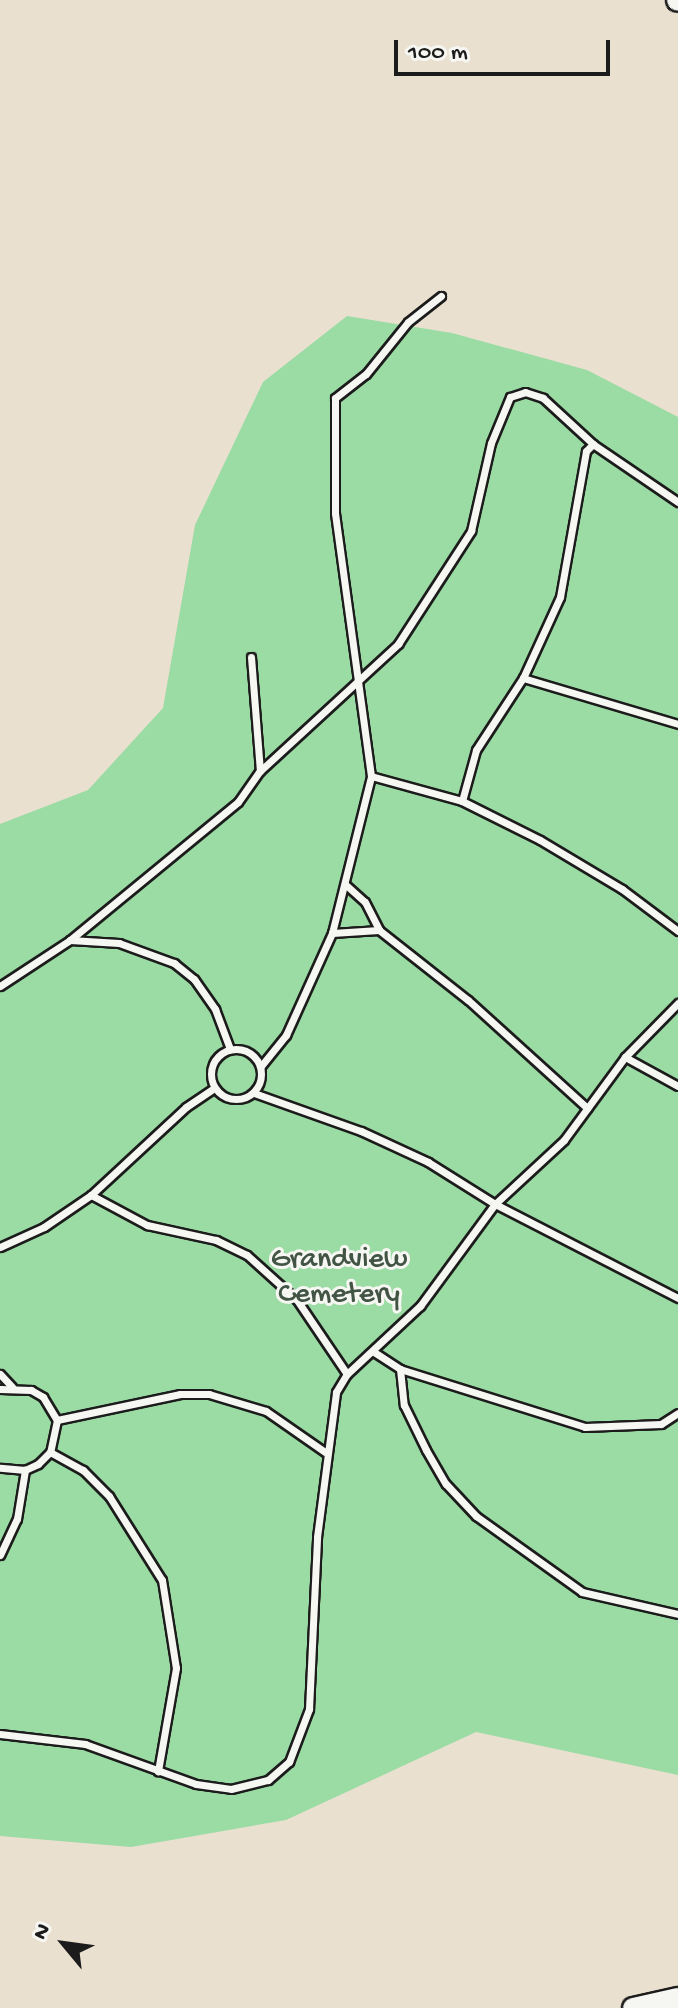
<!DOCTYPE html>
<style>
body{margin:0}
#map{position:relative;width:678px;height:2008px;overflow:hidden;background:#e9e0d0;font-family:"Gochi Hand",sans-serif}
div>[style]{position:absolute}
.green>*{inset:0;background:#9bdba4}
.roads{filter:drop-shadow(2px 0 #1c1c1c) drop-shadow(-2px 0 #1c1c1c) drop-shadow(0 2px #1c1c1c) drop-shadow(0 -2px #1c1c1c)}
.service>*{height:7px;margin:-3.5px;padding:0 3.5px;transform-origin:3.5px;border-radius:3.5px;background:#f6f6f2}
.service>.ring{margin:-3.5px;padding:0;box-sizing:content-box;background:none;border:7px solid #f6f6f2;border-radius:50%}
.primary>*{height:20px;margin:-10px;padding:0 10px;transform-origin:10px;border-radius:10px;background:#f6f6f2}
span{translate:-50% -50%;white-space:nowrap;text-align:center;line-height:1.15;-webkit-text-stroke:6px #f6f6f2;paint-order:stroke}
.park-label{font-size:30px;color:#425545}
.north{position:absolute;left:24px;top:1904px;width:80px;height:80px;-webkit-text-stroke:6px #f6f6f2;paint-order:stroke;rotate:299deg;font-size:22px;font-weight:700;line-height:32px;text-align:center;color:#1c1c1c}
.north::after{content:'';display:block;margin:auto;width:28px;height:36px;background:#1c1c1c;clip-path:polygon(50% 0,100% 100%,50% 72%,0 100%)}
.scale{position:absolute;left:394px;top:40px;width:216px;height:36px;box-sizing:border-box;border:4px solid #1c1c1c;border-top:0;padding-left:10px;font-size:24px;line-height:28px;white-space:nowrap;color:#1c1c1c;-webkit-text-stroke:6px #f6f6f2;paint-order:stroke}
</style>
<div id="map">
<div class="green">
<i style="clip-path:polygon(347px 316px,452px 333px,587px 370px,678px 417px,678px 1775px,476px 1732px,286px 1820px,131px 1847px,0 1836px,0 824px,88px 790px,163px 708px,195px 525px,263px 382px)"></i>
</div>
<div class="roads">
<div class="service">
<i style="left:251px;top:657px;width:114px;rotate:85.5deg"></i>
<i style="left:523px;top:678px;width:162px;rotate:16.5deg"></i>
<i style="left:371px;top:776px;width:94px;rotate:15.4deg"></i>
<i style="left:462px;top:801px;width:87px;rotate:26.6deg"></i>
<i style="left:540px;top:840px;width:96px;rotate:30.9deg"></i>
<i style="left:622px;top:889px;width:70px;rotate:36.9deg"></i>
<i style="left:462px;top:801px;width:53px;rotate:-74.6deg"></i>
<i style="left:476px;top:750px;width:86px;rotate:-56.9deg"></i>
<i style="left:523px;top:678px;width:89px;rotate:-65.4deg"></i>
<i style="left:560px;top:597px;width:148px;rotate:-79.9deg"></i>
<i style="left:586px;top:451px;width:10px;rotate:-45deg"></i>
<i style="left:346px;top:885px;width:25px;rotate:42deg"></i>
<i style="left:365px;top:902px;width:31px;rotate:63deg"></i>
<i style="left:379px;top:930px;width:113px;rotate:38.2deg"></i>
<i style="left:468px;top:1000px;width:161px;rotate:42.2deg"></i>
<i style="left:332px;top:933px;width:47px;rotate:-3.7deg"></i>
<i style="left:70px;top:940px;width:49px;rotate:3.5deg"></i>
<i style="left:119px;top:943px;width:59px;rotate:20deg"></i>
<i style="left:174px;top:963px;width:26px;rotate:39deg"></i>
<i style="left:194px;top:979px;width:37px;rotate:55deg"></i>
<i style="left:215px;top:1009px;width:43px;rotate:69.4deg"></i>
<i style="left:0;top:986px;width:84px;rotate:-33.3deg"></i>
<i style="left:70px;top:940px;width:217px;rotate:-39.4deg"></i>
<i style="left:238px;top:802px;width:38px;rotate:-55deg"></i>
<i style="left:260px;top:771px;width:188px;rotate:-42.6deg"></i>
<i style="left:398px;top:644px;width:135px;rotate:-57.1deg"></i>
<i style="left:471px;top:531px;width:90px;rotate:-77.2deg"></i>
<i style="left:491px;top:443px;width:50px;rotate:-67.6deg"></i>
<i style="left:510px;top:397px;width:16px;rotate:-18deg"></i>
<i style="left:525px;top:392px;width:19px;rotate:18deg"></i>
<i style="left:543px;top:398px;width:68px;rotate:42.6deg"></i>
<i style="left:593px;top:444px;width:103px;rotate:34.3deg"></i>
<i class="ring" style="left:211px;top:1049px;width:43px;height:43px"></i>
<i style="left:625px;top:1057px;width:60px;rotate:28.7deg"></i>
<i style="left:261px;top:1066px;width:40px;rotate:-51deg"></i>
<i style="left:286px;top:1035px;width:112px;rotate:-65.7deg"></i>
<i style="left:332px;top:933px;width:162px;rotate:-76deg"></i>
<i style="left:371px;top:776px;width:265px;rotate:-97.8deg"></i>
<i style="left:335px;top:513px;width:115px;rotate:-90deg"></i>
<i style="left:335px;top:398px;width:39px;rotate:-38deg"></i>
<i style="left:366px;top:374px;width:67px;rotate:-51.1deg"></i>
<i style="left:408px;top:322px;width:42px;rotate:-38.2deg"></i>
<i style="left:254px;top:1093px;width:114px;rotate:19.6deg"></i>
<i style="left:361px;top:1131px;width:74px;rotate:24.8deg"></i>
<i style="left:428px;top:1162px;width:79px;rotate:32.1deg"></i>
<i style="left:495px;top:1204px;width:206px;rotate:27.2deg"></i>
<i style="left:91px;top:1195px;width:64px;rotate:28.2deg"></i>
<i style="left:147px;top:1225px;width:71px;rotate:12.3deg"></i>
<i style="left:216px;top:1240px;width:34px;rotate:26deg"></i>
<i style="left:247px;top:1255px;width:67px;rotate:42deg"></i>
<i style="left:297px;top:1300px;width:89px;rotate:56deg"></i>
<i style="left:0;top:1247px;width:48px;rotate:-24.4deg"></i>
<i style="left:44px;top:1227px;width:57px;rotate:-34.2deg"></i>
<i style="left:91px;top:1195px;width:129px;rotate:-42.8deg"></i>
<i style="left:186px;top:1107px;width:34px;rotate:-34deg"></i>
<i style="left:374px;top:1352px;width:31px;rotate:33deg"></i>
<i style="left:400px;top:1369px;width:194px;rotate:17.4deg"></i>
<i style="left:585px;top:1427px;width:76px;rotate:-2.3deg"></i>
<i style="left:661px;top:1424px;width:20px;rotate:-33deg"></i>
<i style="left:400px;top:1369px;width:36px;rotate:84deg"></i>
<i style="left:404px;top:1405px;width:50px;rotate:63.9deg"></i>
<i style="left:426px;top:1450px;width:39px;rotate:60deg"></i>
<i style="left:446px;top:1484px;width:44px;rotate:46.8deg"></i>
<i style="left:476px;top:1516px;width:130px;rotate:35.6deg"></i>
<i style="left:582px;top:1592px;width:98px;rotate:12.9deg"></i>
<i style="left:0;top:1374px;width:18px;rotate:47deg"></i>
<i style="left:0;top:1389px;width:31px;rotate:2deg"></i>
<i style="left:31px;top:1390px;width:14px;rotate:30deg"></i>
<i style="left:43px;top:1397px;width:27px;rotate:59deg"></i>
<i style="left:57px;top:1420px;width:33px;rotate:102deg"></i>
<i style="left:50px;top:1452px;width:17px;rotate:135deg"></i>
<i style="left:38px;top:1464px;width:14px;rotate:155deg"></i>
<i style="left:25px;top:1470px;width:25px;rotate:-175deg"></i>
<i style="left:57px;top:1420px;width:126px;rotate:-11.9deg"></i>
<i style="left:180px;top:1394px;width:29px"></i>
<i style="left:209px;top:1394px;width:59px;rotate:16.6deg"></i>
<i style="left:266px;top:1411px;width:72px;rotate:34.8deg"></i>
<i style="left:50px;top:1452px;width:38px;rotate:29deg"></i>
<i style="left:83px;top:1470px;width:37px;rotate:45deg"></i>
<i style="left:109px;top:1496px;width:99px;rotate:57.8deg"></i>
<i style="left:162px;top:1580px;width:89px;rotate:81deg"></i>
<i style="left:176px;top:1668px;width:105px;rotate:99.9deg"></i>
<i style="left:0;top:1555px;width:40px;rotate:-65deg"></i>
<i style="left:17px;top:1519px;width:50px;rotate:-80.7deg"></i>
<i style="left:0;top:1734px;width:86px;rotate:6.7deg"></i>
<i style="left:85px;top:1744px;width:118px;rotate:19.8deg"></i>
<i style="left:196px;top:1784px;width:35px;rotate:8deg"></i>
<i style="left:231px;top:1789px;width:38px;rotate:-14deg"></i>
<i style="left:268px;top:1780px;width:28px;rotate:-41deg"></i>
<i style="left:289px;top:1762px;width:57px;rotate:-69.3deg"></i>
<i style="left:309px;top:1709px;width:172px;rotate:-87.3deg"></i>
<i style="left:317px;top:1537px;width:146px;rotate:-82.5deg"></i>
<i style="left:336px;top:1392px;width:21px;rotate:-59deg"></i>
<i style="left:347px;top:1374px;width:100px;rotate:-43deg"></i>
<i style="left:420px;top:1306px;width:127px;rotate:-53.7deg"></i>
<i style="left:495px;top:1204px;width:94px;rotate:-42.8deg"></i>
<i style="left:564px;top:1140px;width:103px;rotate:-53.7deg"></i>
<i style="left:625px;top:1057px;width:76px;rotate:-45.5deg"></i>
</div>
<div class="primary">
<i style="left:677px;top:0;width:1px;rotate:45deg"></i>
<i style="left:633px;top:2008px;width:46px;rotate:-12.5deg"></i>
</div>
</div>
<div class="park-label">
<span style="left:339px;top:1278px">Grandview<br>Cemetery</span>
</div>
<div class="north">N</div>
<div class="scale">100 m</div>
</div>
